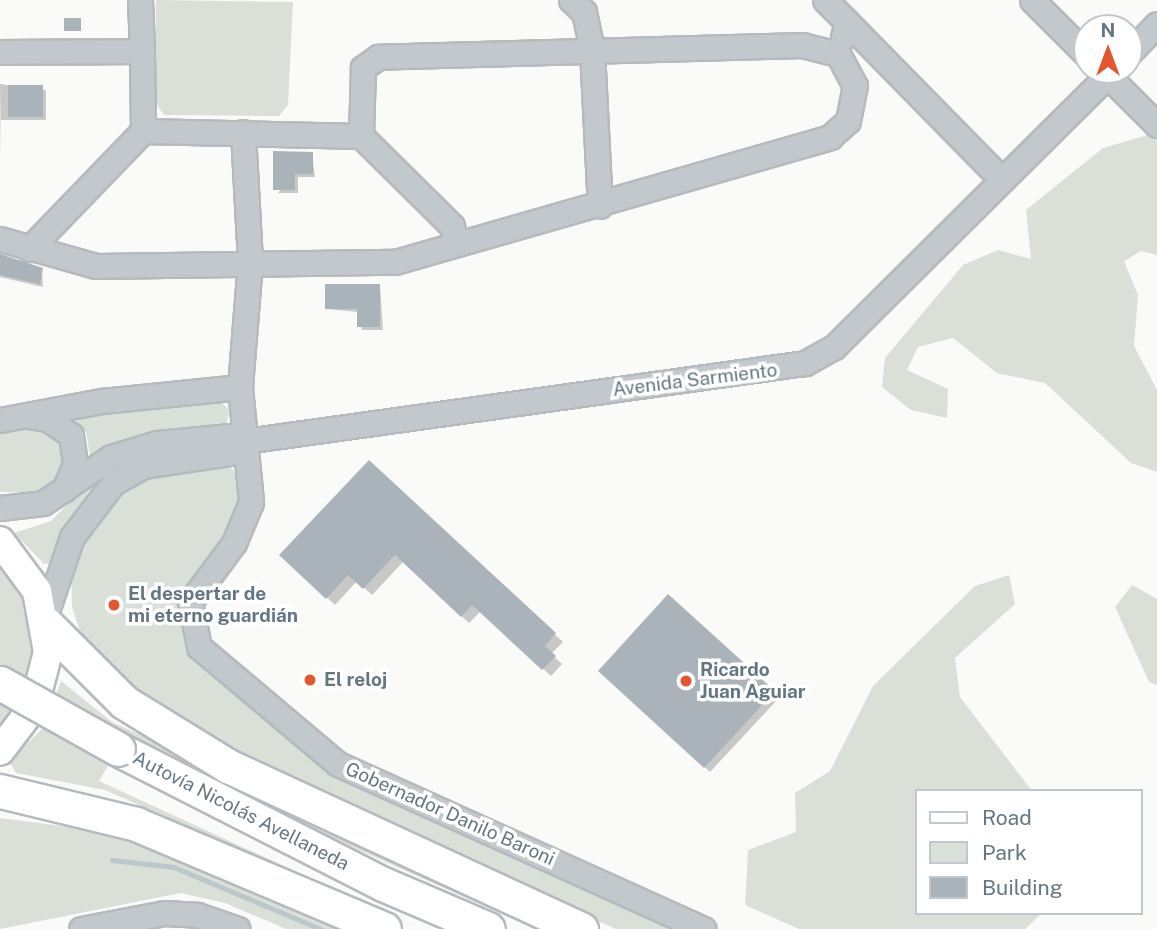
<!DOCTYPE html>
<meta charset="utf-8">
<style>
body{margin:0}
#map{position:relative;width:1157px;height:929px;overflow:hidden;background:#fafaf8;font-family:"Public Sans",sans-serif}
div>[style]{position:absolute}
.green>*{inset:0;background:#dadfd7}
.shadow>*{inset:0;background:#0003}
.stream>*{height:4.5px;margin:-2.25px;padding:0 2.25px;transform-origin:2.25px;border-radius:2.25px;background:#bbc7cb}
.building>*{inset:0;background:#aab3b9}
.roads{filter:drop-shadow(2px 0 #b5babe) drop-shadow(-2px 0 #b5babe) drop-shadow(0 2px #b5babe) drop-shadow(0 -2px #b5babe)}
.minor>*{height:23px;margin:-11.5px;padding:0 11.5px;transform-origin:11.5px;border-radius:11.5px;background:#c3c8cc}
.major>*{height:28px;margin:-14px;padding:0 14px;transform-origin:14px;border-radius:14px;background:#fff}
.highway>*{height:33px;margin:-16.5px;padding:0 16.5px;transform-origin:16.5px;border-radius:16.5px;background:#fff}
.bridges{filter:drop-shadow(2px 0 #b4b9bd) drop-shadow(-2px 0 #b4b9bd) drop-shadow(0 2px #b4b9bd) drop-shadow(0 -2px #b4b9bd)}
.highway-bridge>*{height:33px;margin:-16.5px;padding:0 16.5px;transform-origin:16.5px;border-radius:16.5px;background:#fff}
.dots>*{width:19px;height:19px;translate:-50% -50%;box-sizing:border-box;border:4px solid #fff;border-radius:50%}
span{translate:-50% -50%;white-space:nowrap;text-align:center;line-height:1.15;-webkit-text-stroke:7px #fff;paint-order:stroke}
.street-label{font-size:19px;color:#657683}
.poi-label{font-size:19px;color:#657683;font-weight:700}
.left{translate:0 -50%;text-align:left}
.legend{position:absolute;left:915px;top:789px;width:228px;height:126px;box-sizing:border-box;background:#fff;border:2px solid #c1c8cd;margin:0;padding:9px 12px;list-style:none;font-size:21px;color:#657683}
.legend li{display:flex;align-items:center;gap:14px;height:35px}
.legend b{width:35px;border:2px solid #c1c8cd}
.north{position:absolute;left:1073px;top:14px;width:70px;height:70px;box-sizing:border-box;background:#fff;border:2px solid #c1c8cd;border-radius:50%;rotate:0deg;font-size:19px;font-weight:700;line-height:28px;text-align:center;color:#657683}
.north::after{content:'';display:block;margin:auto;width:24px;height:32px;background:#e4572e;clip-path:polygon(50% 0,100% 100%,50% 72%,0 100%)}
</style>
<div id="map">
<div class="green">
<i style="clip-path:polygon(156px 0,293px 2px,288px 105px,279px 116px,164px 115px,155px 102px)"></i>
<i style="clip-path:polygon(1151px 134px,1157px 141px,1157px 255px,1141px 251px,1124px 261px,1138px 295px,1134px 346px,1157px 390px,1157px 472px,1131px 463px,1045px 383px,997px 373px,953px 338px,918px 347px,907px 370px,948px 389px,947px 418px,911px 410px,882px 387px,885px 358px,963px 265px,998px 250px,1031px 259px,1026px 210px,1103px 148px)"></i>
<i style="clip-path:polygon(217px 398px,229px 410px,226px 427px,154px 431px,91px 461px,86px 432px,70px 412px)"></i>
<i style="clip-path:polygon(36px 425px,60px 436px,71px 458px,49px 493px,0 492px,0 429px)"></i>
<i style="clip-path:polygon(129px 461px,89px 491px,51px 563px,44px 564px,14px 533px,51px 521px,97px 473px)"></i>
<i style="clip-path:polygon(225px 462px,240px 477px,242px 497px,228px 533px,179px 603px,184px 644px,205px 670px,331px 772px,685px 929px,616px 929px,410px 838px,149px 713px,87px 653px,72px 607px,71px 566px,110px 496px,140px 476px)"></i>
<i style="clip-path:polygon(0 558px,23px 592px,35px 635px,31px 680px,0 735px)"></i>
<i style="clip-path:polygon(1009px 575px,1015px 604px,955px 658px,960px 697px,1032px 791px,917px 791px,917px 913px,1042px 913px,1025px 929px,799px 929px,745px 905px,748px 850px,796px 832px,795px 793px,830px 771px,873px 686px,975px 586px)"></i>
<i style="clip-path:polygon(1132px 585px,1157px 599px,1157px 685px,1149px 682px,1115px 607px)"></i>
<i style="clip-path:polygon(61px 681px,112px 722px,566px 929px,535px 929px,121px 743px,99px 781px,421px 929px,105px 790px,16px 773px,9px 761px,43px 728px)"></i>
<i style="clip-path:polygon(0 818px,124px 834px,362px 929px,286px 929px,225px 903px,181px 893px,0 929px)"></i>
</div>
<div class="shadow">
<i style="clip-path:polygon(0 84px,46px 90px,46px 120px,1px 120px,1px 155px)"></i>
<i style="clip-path:polygon(312px 153px,315px 177px,298px 177px,298px 193px,278px 193px)"></i>
<i style="clip-path:polygon(0 258px,42px 270px,43px 287px,0 277px)"></i>
<i style="clip-path:polygon(380px 286px,383px 330px,362px 330px,358px 312px,327px 309px)"></i>
<i style="clip-path:polygon(369px 462px,563px 642px,551px 654px,562px 664px,551px 676px,481px 611px,469px 623px,403px 562px,372px 595px,357px 581px,335px 605px,282px 555px)"></i>
<i style="clip-path:polygon(668px 596px,779px 698px,710px 772px,600px 671px)"></i>
</div>
<div class="stream">
<i style="left:112px;top:860px;width:62px;rotate:6.4deg"></i>
<i style="left:174px;top:867px;width:160px;rotate:22.9deg"></i>
</div>
<div class="building">
<i style="clip-path:polygon(64px 18px,81px 18px,81px 31px,64px 31px)"></i>
<i style="clip-path:polygon(8px 85px,43px 85px,43px 117px,8px 117px)"></i>
<i style="clip-path:polygon(273px 151px,313px 152px,313px 174px,295px 174px,295px 190px,273px 190px)"></i>
<i style="clip-path:polygon(0 254px,43px 268px,40px 284px,0 275px)"></i>
<i style="clip-path:polygon(325px 284px,380px 284px,380px 327px,357px 327px,357px 309px,325px 309px)"></i>
<i style="clip-path:polygon(369px 460px,556px 633px,545px 646px,556px 656px,542px 670px,472px 605px,461px 617px,395px 555px,363px 589px,348px 575px,326px 599px,279px 555px)"></i>
<i style="clip-path:polygon(668px 594px,775px 691px,704px 768px,598px 671px)"></i>
</div>
<div class="roads">
<div class="minor">
<i style="left:571px;top:0;width:18px;rotate:43deg"></i>
<i style="left:584px;top:12px;width:39px;rotate:78deg"></i>
<i style="left:592px;top:50px;width:156px;rotate:87.1deg"></i>
<i style="left:825px;top:0;width:31px;rotate:45deg"></i>
<i style="left:847px;top:22px;width:16px;rotate:105deg"></i>
<i style="left:1032px;top:0;width:78px;rotate:45deg"></i>
<i style="left:847px;top:22px;width:221px;rotate:45.5deg"></i>
<i style="left:142px;top:51px;width:80px;rotate:89.3deg"></i>
<i style="left:0;top:52px;width:142px;rotate:-0.4deg"></i>
<i style="left:142px;top:51px;width:51px;rotate:-92.2deg"></i>
<i style="left:1129px;top:53px;width:40px;rotate:-46deg"></i>
<i style="left:1102px;top:70px;width:78px;rotate:45deg"></i>
<i style="left:243px;top:132px;width:130px;rotate:86.9deg"></i>
<i style="left:250px;top:262px;width:125px;rotate:94.6deg"></i>
<i style="left:240px;top:387px;width:116px;rotate:84.5deg"></i>
<i style="left:251px;top:502px;width:44px;rotate:112.5deg"></i>
<i style="left:234px;top:543px;width:74px;rotate:126.7deg"></i>
<i style="left:190px;top:602px;width:46px;rotate:78.7deg"></i>
<i style="left:199px;top:647px;width:182px;rotate:40.1deg"></i>
<i style="left:338px;top:764px;width:401px;rotate:24.3deg"></i>
<i style="left:0;top:239px;width:100px;rotate:15.7deg"></i>
<i style="left:96px;top:266px;width:299px;rotate:-0.8deg"></i>
<i style="left:395px;top:262px;width:453px;rotate:-16deg"></i>
<i style="left:830px;top:137px;width:24px;rotate:-42deg"></i>
<i style="left:848px;top:121px;width:36px;rotate:-79deg"></i>
<i style="left:855px;top:86px;width:36px;rotate:-118deg"></i>
<i style="left:838px;top:54px;width:36px;rotate:-166deg"></i>
<i style="left:803px;top:45px;width:425px;rotate:178.4deg"></i>
<i style="left:378px;top:57px;width:19px;rotate:144deg"></i>
<i style="left:363px;top:68px;width:68px;rotate:91.7deg"></i>
<i style="left:29px;top:249px;width:164px;rotate:-46deg"></i>
<i style="left:143px;top:131px;width:218px;rotate:1.3deg"></i>
<i style="left:361px;top:136px;width:128px;rotate:44.7deg"></i>
<i style="left:452px;top:226px;width:18px;rotate:77deg"></i>
<i style="left:28px;top:416px;width:20px;rotate:9deg"></i>
<i style="left:48px;top:419px;width:28px;rotate:35deg"></i>
<i style="left:71px;top:435px;width:29px;rotate:82deg"></i>
<i style="left:75px;top:464px;width:28px;rotate:113deg"></i>
<i style="left:0;top:420px;width:104px;rotate:-10.6deg"></i>
<i style="left:102px;top:401px;width:139px;rotate:-5.8deg"></i>
<i style="left:0;top:508px;width:43px;rotate:-6.6deg"></i>
<i style="left:43px;top:503px;width:82px;rotate:-34.1deg"></i>
<i style="left:111px;top:457px;width:48px;rotate:-16.9deg"></i>
<i style="left:157px;top:443px;width:71px;rotate:-5.6deg"></i>
<i style="left:228px;top:436px;width:18px;rotate:16deg"></i>
<i style="left:245px;top:441px;width:565px;rotate:-7.93deg"></i>
<i style="left:805px;top:363px;width:33px;rotate:-29deg"></i>
<i style="left:834px;top:347px;width:393px;rotate:-44.8deg"></i>
<i style="left:45px;top:617px;width:84px;rotate:-71.4deg"></i>
<i style="left:72px;top:537px;width:68px;rotate:-52.8deg"></i>
<i style="left:113px;top:483px;width:35px;rotate:-29deg"></i>
<i style="left:144px;top:466px;width:88px;rotate:-8.5deg"></i>
<i style="left:231px;top:453px;width:18px;rotate:-41deg"></i>
<i style="left:81px;top:929px;width:85px;rotate:-10.9deg"></i>
<i style="left:164px;top:913px;width:33px;rotate:3deg"></i>
<i style="left:197px;top:915px;width:43px;rotate:18.9deg"></i>
</div>
<div class="major">
<i style="left:0;top:541px;width:62px;rotate:53.5deg"></i>
<i style="left:37px;top:591px;width:62px;rotate:79.8deg"></i>
<i style="left:48px;top:652px;width:56px;rotate:104.5deg"></i>
<i style="left:34px;top:706px;width:56px;rotate:127.1deg"></i>
</div>
<div class="highway">
<i style="left:46px;top:624px;width:110px;rotate:45deg"></i>
<i style="left:124px;top:702px;width:122px;rotate:31.6deg"></i>
<i style="left:228px;top:766px;width:389px;rotate:24.8deg"></i>
<i style="left:118px;top:749px;width:297px;rotate:27deg"></i>
<i style="left:383px;top:884px;width:114px;rotate:23.2deg"></i>
<i style="left:0;top:791px;width:140px;rotate:13.6deg"></i>
<i style="left:136px;top:824px;width:269px;rotate:22.9deg"></i>
</div>
</div>
<div class="bridges">
<div class="highway-bridge">
<i style="left:0;top:683px;width:135px;rotate:29.2deg"></i>
</div>
</div>
<div class="dots">
<i style="left:114px;top:605px;background:#e4572e"></i>
<i style="left:310px;top:680px;background:#e4572e"></i>
<i style="left:686px;top:681px;background:#e4572e"></i>
</div>
<div class="street-label">
<span style="left:695px;top:380px;rotate:-7deg">Avenida Sarmiento</span>
<span style="left:241px;top:811px;rotate:27deg">Autovía Nicolás Avellaneda</span>
<span style="left:450px;top:814px;rotate:24deg">Gobernador Danilo Baroni</span>
</div>
<div class="poi-label">
<span class="left" style="left:128px;top:605px">El despertar de<br>mi eterno guardián</span>
<span class="left" style="left:700px;top:681px">Ricardo<br>Juan Aguiar</span>
<span class="left" style="left:324px;top:680px">El reloj</span>
</div>
<ul class="legend">
<li><b style="height:9px;background:#fff"></b>Road</li>
<li><b style="height:19px;background:#dadfd7"></b>Park</li>
<li><b style="height:19px;background:#aab3b9"></b>Building</li>
</ul>
<div class="north">N</div>
</div>
